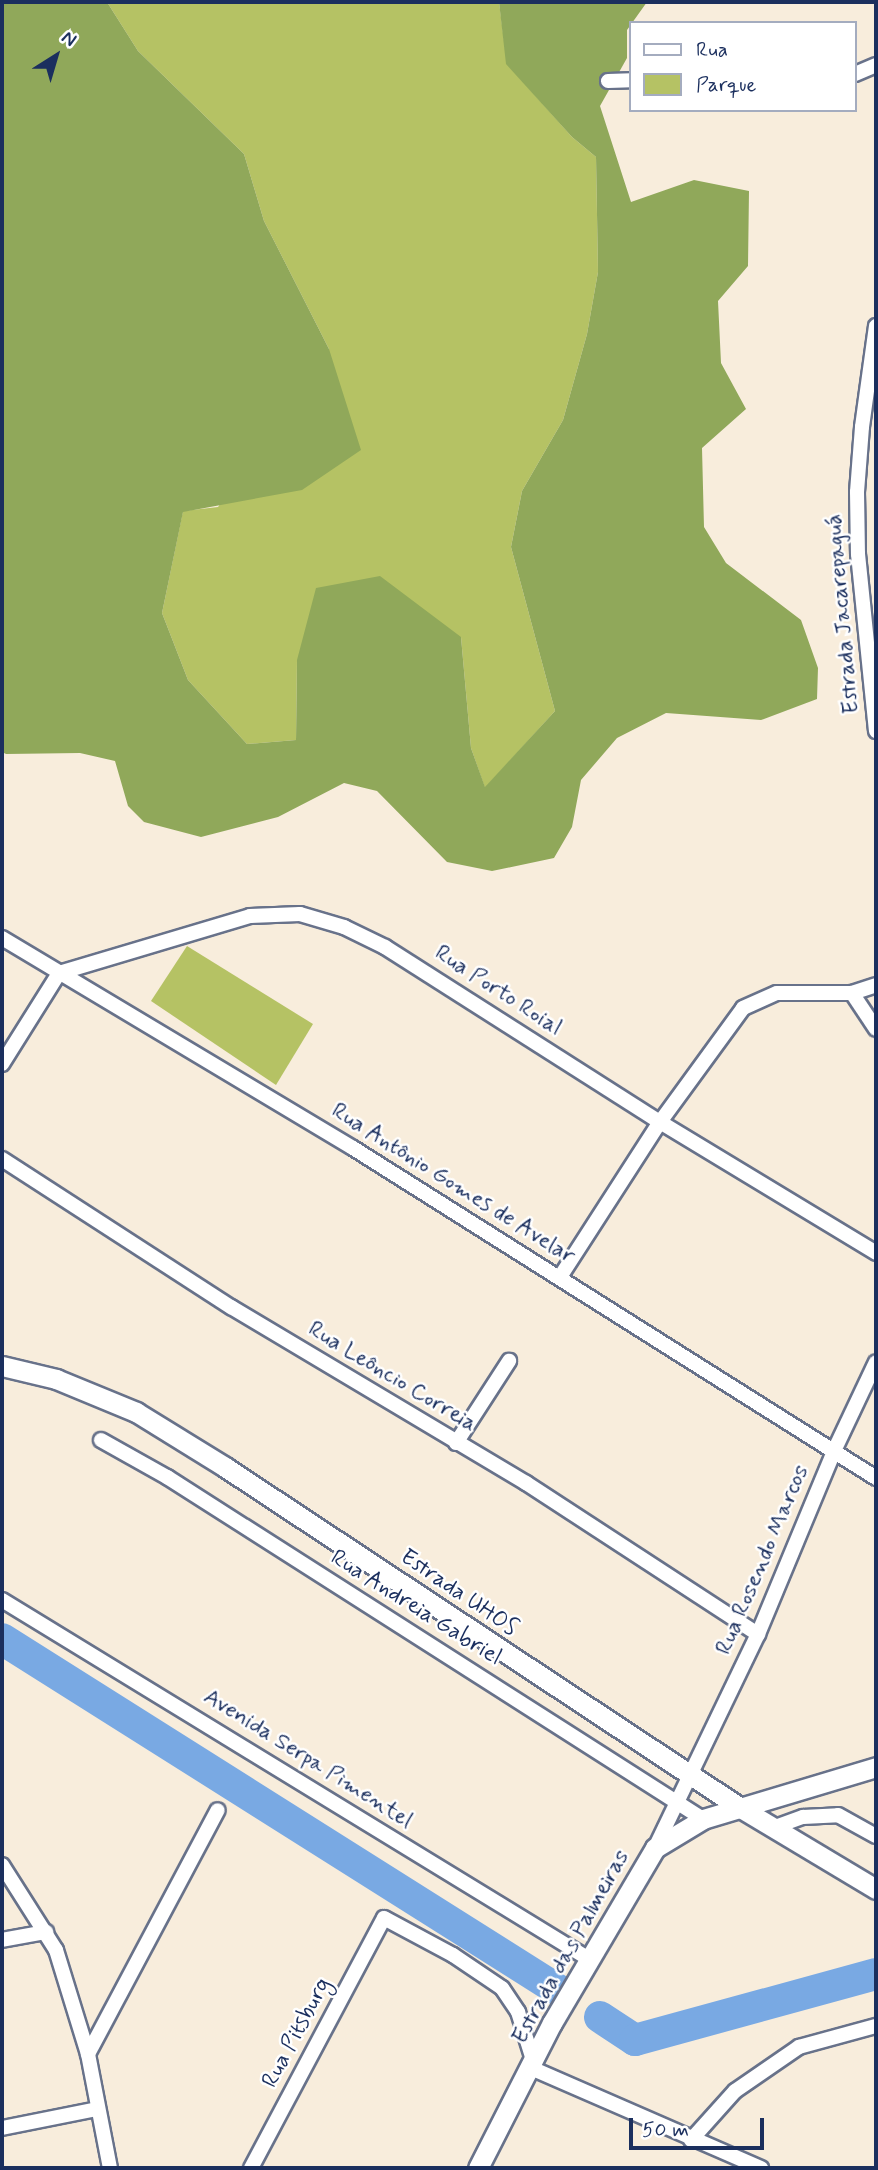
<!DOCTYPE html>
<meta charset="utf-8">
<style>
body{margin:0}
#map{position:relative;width:878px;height:2170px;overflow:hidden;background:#f8eddc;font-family:Mynerve,sans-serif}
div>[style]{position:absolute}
.green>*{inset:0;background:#b5c264}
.forest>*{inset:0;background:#90a85a}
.river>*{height:32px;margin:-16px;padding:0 16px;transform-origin:16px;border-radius:16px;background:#79a9e3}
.roads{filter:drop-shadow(2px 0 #68728a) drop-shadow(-2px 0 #68728a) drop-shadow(0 2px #68728a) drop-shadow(0 -2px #68728a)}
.street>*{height:14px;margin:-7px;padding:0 7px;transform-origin:7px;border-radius:7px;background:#fff}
.secondary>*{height:19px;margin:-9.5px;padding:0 9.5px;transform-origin:9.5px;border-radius:9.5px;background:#fff}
span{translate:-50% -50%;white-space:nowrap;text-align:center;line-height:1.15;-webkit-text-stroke:5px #fff;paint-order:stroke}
.street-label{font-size:23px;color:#1b2f5e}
.frame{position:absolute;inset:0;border:4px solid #1b2f5e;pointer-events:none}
.legend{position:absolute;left:629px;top:21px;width:228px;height:91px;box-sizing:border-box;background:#fff;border:2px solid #a4acbf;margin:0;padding:9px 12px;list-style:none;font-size:21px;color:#1b2f5e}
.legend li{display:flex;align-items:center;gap:14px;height:35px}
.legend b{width:35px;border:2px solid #a4acbf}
.north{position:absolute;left:21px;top:21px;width:70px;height:70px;-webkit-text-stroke:5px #fff;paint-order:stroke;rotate:37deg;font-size:19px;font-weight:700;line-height:28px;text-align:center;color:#1b2f5e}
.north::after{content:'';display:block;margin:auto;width:24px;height:32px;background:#1b2f5e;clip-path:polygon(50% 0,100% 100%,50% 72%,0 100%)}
.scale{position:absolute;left:629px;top:2118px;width:135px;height:32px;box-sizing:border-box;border:4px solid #1b2f5e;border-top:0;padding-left:9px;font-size:21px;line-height:24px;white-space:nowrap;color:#1b2f5e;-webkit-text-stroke:5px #fff;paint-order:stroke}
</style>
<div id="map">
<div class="green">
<i style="clip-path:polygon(107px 2px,499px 2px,507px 64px,572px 137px,596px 157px,598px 272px,587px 334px,563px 420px,522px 491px,511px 547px,555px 711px,485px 788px,471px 748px,461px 637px,297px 660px,296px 740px,247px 744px,188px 680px,162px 613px,183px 511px,218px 507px,329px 349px,264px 221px,244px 154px,138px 51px)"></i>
<i style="clip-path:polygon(187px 946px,313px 1024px,276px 1085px,151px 1001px)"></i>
</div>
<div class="forest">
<i style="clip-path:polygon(2px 2px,107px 2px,138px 51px,244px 154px,264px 221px,329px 349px,361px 450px,302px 490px,183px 512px,162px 613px,188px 680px,247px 744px,296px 740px,297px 660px,316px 588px,380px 576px,461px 637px,471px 748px,485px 787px,555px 711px,511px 547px,522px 491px,563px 420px,587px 334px,598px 272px,596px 157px,572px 137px,506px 64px,499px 2px,647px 2px,627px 30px,627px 58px,600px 106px,631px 202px,694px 180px,749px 191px,748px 266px,718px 301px,721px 363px,746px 409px,702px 448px,704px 527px,726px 563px,801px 620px,818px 668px,817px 699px,761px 720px,666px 713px,617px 738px,581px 780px,572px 827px,554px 858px,492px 871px,447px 862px,377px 791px,344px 783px,278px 817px,201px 837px,144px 822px,128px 806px,115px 761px,80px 753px,6px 754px,2px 752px)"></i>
</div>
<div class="river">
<i style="left:2px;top:1639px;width:658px;rotate:32.26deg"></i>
<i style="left:600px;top:2017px;width:42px;rotate:33.3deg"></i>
<i style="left:635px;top:2040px;width:250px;rotate:-15.3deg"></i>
</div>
<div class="roads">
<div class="street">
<i style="left:855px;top:74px;width:23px;rotate:-23deg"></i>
<i style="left:608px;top:81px;width:23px;rotate:-2deg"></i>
<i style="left:876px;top:326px;width:102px;rotate:97.9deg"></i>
<i style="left:862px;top:427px;width:65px;rotate:94.4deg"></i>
<i style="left:857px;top:492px;width:62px;rotate:89.1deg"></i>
<i style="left:858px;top:554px;width:178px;rotate:84.2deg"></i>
<i style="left:2px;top:938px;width:409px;rotate:30.9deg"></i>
<i style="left:353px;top:1148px;width:618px;rotate:32.25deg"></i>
<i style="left:852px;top:993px;width:43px;rotate:56.3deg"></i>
<i style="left:2px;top:1064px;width:107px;rotate:-57.9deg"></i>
<i style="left:59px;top:973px;width:199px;rotate:-16.6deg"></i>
<i style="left:250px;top:916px;width:50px;rotate:-2.3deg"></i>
<i style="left:300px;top:914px;width:46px;rotate:16.5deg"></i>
<i style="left:344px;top:927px;width:46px;rotate:26deg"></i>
<i style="left:385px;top:947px;width:326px;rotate:32.5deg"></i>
<i style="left:660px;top:1122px;width:253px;rotate:31.2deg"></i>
<i style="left:2px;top:1159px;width:273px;rotate:32.9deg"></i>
<i style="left:231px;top:1307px;width:344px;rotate:30.8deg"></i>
<i style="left:526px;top:1483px;width:277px;rotate:33.1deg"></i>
<i style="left:560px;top:1277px;width:184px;rotate:-57.2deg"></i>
<i style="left:660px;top:1122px;width:141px;rotate:-53.9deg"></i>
<i style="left:743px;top:1008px;width:37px;rotate:-24deg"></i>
<i style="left:777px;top:993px;width:75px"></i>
<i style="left:852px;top:993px;width:25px;rotate:-18deg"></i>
<i style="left:101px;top:1440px;width:76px;rotate:29.3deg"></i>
<i style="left:167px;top:1477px;width:636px;rotate:32.54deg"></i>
<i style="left:456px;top:1443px;width:98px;rotate:-57.1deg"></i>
<i style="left:2px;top:1600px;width:688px;rotate:31.45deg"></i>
<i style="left:775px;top:1827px;width:30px;rotate:-20deg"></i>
<i style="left:803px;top:1817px;width:35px;rotate:-3deg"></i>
<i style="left:838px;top:1815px;width:43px;rotate:28.9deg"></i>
<i style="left:655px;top:1848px;width:237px;rotate:-64.3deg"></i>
<i style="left:758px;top:1634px;width:198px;rotate:-67.4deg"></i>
<i style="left:834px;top:1451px;width:98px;rotate:-64.7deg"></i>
<i style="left:2px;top:1865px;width:101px;rotate:57.6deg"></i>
<i style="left:56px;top:1950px;width:109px;rotate:72.9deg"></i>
<i style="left:88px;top:2054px;width:116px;rotate:79.1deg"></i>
<i style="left:2px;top:1940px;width:45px;rotate:-10.3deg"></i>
<i style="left:88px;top:2054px;width:276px;rotate:-62deg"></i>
<i style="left:531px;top:2068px;width:251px;rotate:23.5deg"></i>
<i style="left:2px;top:2128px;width:97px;rotate:-11.3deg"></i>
<i style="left:691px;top:2140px;width:66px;rotate:-48.1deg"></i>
<i style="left:735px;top:2091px;width:78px;rotate:-34.5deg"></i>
<i style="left:799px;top:2047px;width:80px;rotate:-15.3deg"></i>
<i style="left:251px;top:2168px;width:283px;rotate:-62deg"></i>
<i style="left:384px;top:1918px;width:78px;rotate:28.2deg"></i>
<i style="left:453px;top:1955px;width:59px;rotate:34deg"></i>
<i style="left:502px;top:1988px;width:29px;rotate:56deg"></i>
<i style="left:518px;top:2012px;width:53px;rotate:72.6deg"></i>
</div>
<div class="secondary">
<i style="left:2px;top:1366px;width:56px;rotate:13.5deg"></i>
<i style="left:56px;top:1379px;width:87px;rotate:22.4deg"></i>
<i style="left:136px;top:1412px;width:105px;rotate:31.7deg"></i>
<i style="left:225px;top:1467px;width:616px;rotate:33.48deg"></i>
<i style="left:739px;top:1807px;width:160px;rotate:30.9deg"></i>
<i style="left:478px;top:2168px;width:163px;rotate:-63deg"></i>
<i style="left:552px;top:2023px;width:203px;rotate:-59.5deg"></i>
<i style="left:655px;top:1848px;width:56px;rotate:-31.1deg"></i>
<i style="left:703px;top:1819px;width:181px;rotate:-16.7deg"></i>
</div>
</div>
<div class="street-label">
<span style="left:843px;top:614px;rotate:-95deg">Estrada Jacarepaguá</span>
<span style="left:498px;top:991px;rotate:33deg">Rua Porto Roial</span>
<span style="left:453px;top:1184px;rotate:32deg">Rua Antônio Gomes de Avelar</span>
<span style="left:392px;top:1377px;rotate:31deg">Rua Leôncio Correia</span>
<span style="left:763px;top:1560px;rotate:-67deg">Rua Rosendo Marcos</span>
<span style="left:459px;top:1593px;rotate:34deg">Estrada UHOS</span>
<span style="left:416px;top:1608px;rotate:32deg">Rua Andreia Gabriel</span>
<span style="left:308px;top:1759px;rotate:32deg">Avenida Serpa Pimentel</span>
<span style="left:571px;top:1947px;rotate:-61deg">Estrada das Palmeiras</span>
<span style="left:297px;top:2033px;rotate:-62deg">Rua Pitsburg</span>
</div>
<div class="frame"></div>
<ul class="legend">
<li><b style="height:9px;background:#fff"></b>Rua</li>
<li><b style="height:19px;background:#b5c264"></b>Parque</li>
</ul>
<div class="north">N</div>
<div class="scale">50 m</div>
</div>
